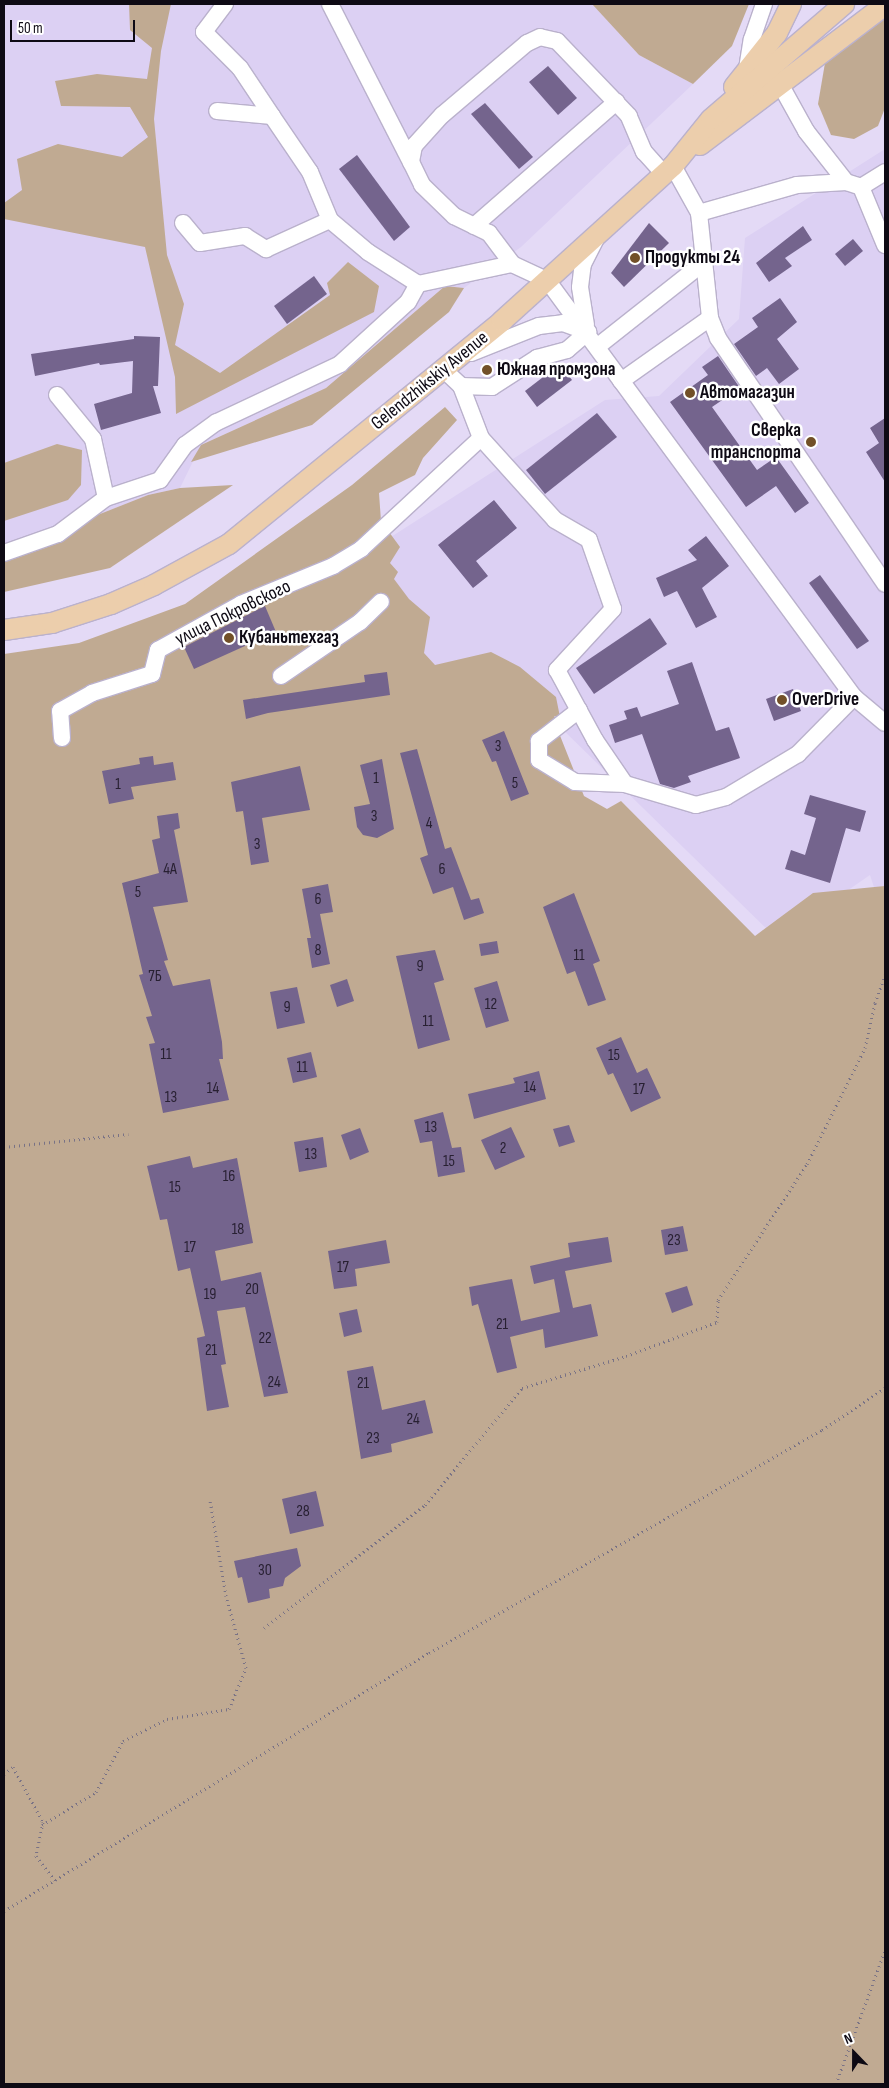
<!DOCTYPE html>
<meta charset="utf-8">
<style>
body{margin:0}
#map{position:relative;width:889px;height:2088px;overflow:hidden;background:#e4daf6;font-family:"Sofia Sans Condensed",sans-serif}
div>[style]{position:absolute}
.built>*{inset:0;background:#dcd0f3}
.green>*{inset:0;background:#c0aa92}
.building>*{inset:0;background:#74648d}
.path>*{height:3px;margin-top:-1.5px;transform-origin:0;background:repeating-linear-gradient(90deg,#797285 0 1px,transparent 0 5px)}
.roads{filter:drop-shadow(1px 0 #bab1cc) drop-shadow(-1px 0 #bab1cc) drop-shadow(0 1px #bab1cc) drop-shadow(0 -1px #bab1cc)}
.minor>*{height:16px;margin:-8px;padding:0 8px;transform-origin:8px;border-radius:8px;background:#fff}
.major>*{height:20px;margin:-10px;padding:0 10px;transform-origin:10px;border-radius:10px;background:#ecceac}
.dots>*{width:14px;height:14px;translate:-50% -50%;box-sizing:border-box;border:2px solid #fff;border-radius:50%}
span{translate:-50% -50%;white-space:nowrap;text-align:center;line-height:1.15;-webkit-text-stroke:5px #fff;paint-order:stroke}
.number-label{font-size:16px;color:#282032}
.number-label span{-webkit-text-stroke-width:0}
.poi-label{font-size:19px;color:#0e0a14;font-weight:700}
.left{translate:0 -50%;text-align:left}
.right{translate:-100% -50%;text-align:right}
.street-label{font-size:19px;color:#0e0a14}
.frame{position:absolute;inset:0;border:5px solid #0e0a14;pointer-events:none}
.north{position:absolute;left:829px;top:2028px;width:50px;height:50px;-webkit-text-stroke:4px #fff;paint-order:stroke;rotate:338deg;font-size:14px;font-weight:700;line-height:20px;text-align:center;color:#0e0a14}
.north::after{content:'';display:block;margin:auto;width:18px;height:22px;background:#0e0a14;clip-path:polygon(50% 0,100% 100%,50% 72%,0 100%)}
.scale{position:absolute;left:10px;top:20px;width:125px;height:22px;box-sizing:border-box;border:2px solid #0e0a14;border-top:0;padding-left:6px;font-size:15px;line-height:18px;white-space:nowrap;color:#0e0a14;-webkit-text-stroke:4px #fff;paint-order:stroke}
</style>
<div id="map">
<div class="built">
<i style="clip-path:polygon(4px 4px,592px 4px,639px 55px,693px 84px,521px 247px,464px 288px,445px 286px,326px 388px,201px 445px,180px 488px,148px 495px,4px 552px)"></i>
<i style="clip-path:polygon(885px 149px,885px 921px,870px 875px,777px 939px,555px 722px,402px 704px,344px 567px,605px 400px,659px 396px,739px 319px,745px 238px)"></i>
</div>
<div class="green">
<i style="clip-path:polygon(129px 4px,171px 4px,161px 51px,154px 119px,167px 255px,184px 304px,175px 345px,220px 373px,330px 295px,327px 283px,348px 262px,379px 286px,374px 312px,176px 414px,175px 377px,145px 247px,4px 219px,4px 203px,22px 190px,17px 159px,58px 144px,122px 157px,148px 137px,130px 107px,61px 106px,55px 81px,97px 74px,147px 79px,152px 48px,130px 30px)"></i>
<i style="clip-path:polygon(592px 4px,749px 4px,732px 46px,693px 84px,639px 55px)"></i>
<i style="clip-path:polygon(885px 15px,885px 108px,878px 126px,854px 139px,831px 135px,818px 104px,825px 63px)"></i>
<i style="clip-path:polygon(445px 286px,464px 288px,449px 312px,312px 425px,191px 462px,201px 445px,326px 388px)"></i>
<i style="clip-path:polygon(445px 407px,457px 420px,423px 458px,415px 475px,379px 493px,381px 521px,400px 547px,390px 563px,398px 572px,394px 579px,409px 599px,430px 617px,424px 653px,435px 665px,491px 652px,520px 667px,556px 697px,560px 717px,554px 716px,563px 727px,555px 723px,584px 796px,607px 809px,621px 801px,755px 936px,813px 893px,885px 886px,885px 2084px,4px 2084px,4px 654px,79px 643px,185px 604px,352px 485px)"></i>
<i style="clip-path:polygon(57px 444px,82px 450px,81px 485px,68px 500px,4px 521px,4px 463px)"></i>
<i style="clip-path:polygon(233px 485px,110px 568px,4px 592px,4px 552px,148px 495px,180px 488px)"></i>
</div>
<div class="building">
<i style="clip-path:polygon(548px 66px,577px 98px,558px 115px,529px 82px)"></i>
<i style="clip-path:polygon(485px 103px,533px 157px,519px 169px,471px 114px)"></i>
<i style="clip-path:polygon(357px 155px,410px 227px,394px 241px,339px 169px)"></i>
<i style="clip-path:polygon(649px 223px,669px 243px,624px 287px,611px 273px)"></i>
<i style="clip-path:polygon(803px 226px,812px 240px,785px 258px,792px 266px,769px 282px,756px 263px)"></i>
<i style="clip-path:polygon(853px 239px,863px 251px,845px 266px,835px 254px)"></i>
<i style="clip-path:polygon(314px 276px,327px 294px,287px 324px,274px 306px)"></i>
<i style="clip-path:polygon(780px 298px,797px 322px,777px 339px,799px 369px,779px 384px,767px 368px,756px 376px,734px 344px,758px 327px,752px 318px)"></i>
<i style="clip-path:polygon(134px 336px,160px 337px,158px 386px,153px 386px,161px 413px,101px 430px,94px 404px,132px 393px,133px 361px,100px 365px,99px 363px,35px 376px,31px 354px,134px 339px)"></i>
<i style="clip-path:polygon(718px 356px,740px 388px,712px 407px,757px 470px,776px 457px,809px 503px,795px 513px,776px 486px,746px 507px,670px 402px,708px 375px,702px 367px)"></i>
<i style="clip-path:polygon(560px 364px,572px 380px,537px 407px,525px 391px)"></i>
<i style="clip-path:polygon(597px 413px,617px 437px,545px 494px,526px 470px)"></i>
<i style="clip-path:polygon(885px 418px,885px 482px,866px 452px,879px 443px,870px 428px)"></i>
<i style="clip-path:polygon(494px 500px,517px 528px,476px 561px,488px 576px,473px 588px,438px 545px)"></i>
<i style="clip-path:polygon(706px 536px,729px 566px,702px 588px,717px 617px,696px 628px,677px 591px,664px 597px,656px 578px,697px 560px,688px 550px)"></i>
<i style="clip-path:polygon(820px 575px,869px 641px,857px 649px,809px 583px)"></i>
<i style="clip-path:polygon(265px 606px,276px 632px,194px 669px,184px 647px)"></i>
<i style="clip-path:polygon(650px 618px,667px 644px,594px 694px,576px 668px)"></i>
<i style="clip-path:polygon(692px 662px,716px 731px,729px 727px,740px 758px,688px 776px,691px 782px,674px 788px,660px 784px,642px 734px,615px 743px,609px 725px,627px 719px,624px 711px,637px 707px,641px 717px,679px 704px,667px 671px)"></i>
<i style="clip-path:polygon(387px 672px,390px 695px,268px 713px,246px 719px,243px 700px,365px 682px,364px 675px)"></i>
<i style="clip-path:polygon(793px 689px,801px 711px,774px 721px,766px 699px)"></i>
<i style="clip-path:polygon(504px 731px,529px 794px,511px 801px,496px 761px,492px 762px,482px 740px)"></i>
<i style="clip-path:polygon(417px 749px,445px 849px,451px 847px,471px 900px,479px 898px,484px 913px,464px 920px,453px 887px,433px 894px,420px 858px,428px 855px,400px 753px)"></i>
<i style="clip-path:polygon(153px 756px,154px 765px,173px 762px,176px 780px,131px 787px,134px 799px,109px 804px,102px 771px,140px 764px,139px 758px)"></i>
<i style="clip-path:polygon(382px 759px,394px 829px,377px 838px,363px 835px,357px 827px,354px 807px,370px 804px,360px 765px)"></i>
<i style="clip-path:polygon(300px 766px,310px 810px,262px 818px,269px 862px,251px 865px,243px 811px,236px 812px,231px 782px)"></i>
<i style="clip-path:polygon(810px 795px,866px 811px,860px 832px,846px 828px,830px 883px,785px 869px,791px 850px,805px 855px,816px 818px,804px 814px)"></i>
<i style="clip-path:polygon(178px 813px,180px 828px,174px 830px,188px 902px,153px 907px,168px 960px,164px 961px,173px 986px,210px 979px,222px 1042px,223px 1059px,219px 1059px,229px 1100px,163px 1113px,149px 1044px,155px 1043px,146px 1017px,152px 1016px,139px 975px,143px 974px,122px 883px,159px 873px,152px 840px,160px 838px,157px 816px)"></i>
<i style="clip-path:polygon(328px 884px,333px 912px,320px 914px,330px 964px,312px 968px,307px 938px,311px 938px,302px 889px)"></i>
<i style="clip-path:polygon(574px 893px,600px 961px,593px 964px,606px 1000px,588px 1006px,575px 971px,567px 974px,543px 907px)"></i>
<i style="clip-path:polygon(497px 941px,499px 953px,481px 956px,479px 944px)"></i>
<i style="clip-path:polygon(435px 950px,444px 980px,434px 983px,450px 1040px,418px 1049px,396px 956px)"></i>
<i style="clip-path:polygon(347px 979px,354px 1001px,337px 1007px,330px 985px)"></i>
<i style="clip-path:polygon(497px 981px,509px 1021px,486px 1028px,474px 988px)"></i>
<i style="clip-path:polygon(297px 987px,305px 1023px,277px 1029px,270px 992px)"></i>
<i style="clip-path:polygon(621px 1037px,637px 1073px,647px 1068px,661px 1098px,631px 1112px,613px 1073px,608px 1075px,596px 1048px)"></i>
<i style="clip-path:polygon(311px 1052px,317px 1077px,293px 1083px,287px 1058px)"></i>
<i style="clip-path:polygon(539px 1071px,546px 1099px,474px 1119px,468px 1094px,515px 1083px,513px 1078px)"></i>
<i style="clip-path:polygon(443px 1112px,452px 1148px,461px 1147px,465px 1172px,438px 1177px,432px 1141px,420px 1143px,414px 1120px)"></i>
<i style="clip-path:polygon(569px 1125px,575px 1142px,559px 1147px,553px 1129px)"></i>
<i style="clip-path:polygon(511px 1127px,525px 1157px,495px 1170px,481px 1140px)"></i>
<i style="clip-path:polygon(360px 1128px,369px 1152px,350px 1160px,341px 1135px)"></i>
<i style="clip-path:polygon(323px 1137px,327px 1167px,299px 1172px,294px 1142px)"></i>
<i style="clip-path:polygon(190px 1156px,193px 1168px,237px 1158px,253px 1243px,215px 1251px,221px 1281px,261px 1272px,288px 1393px,264px 1397px,245px 1307px,217px 1311px,226px 1364px,221px 1365px,229px 1407px,207px 1411px,197px 1338px,205px 1336px,190px 1268px,178px 1271px,167px 1219px,160px 1220px,147px 1166px)"></i>
<i style="clip-path:polygon(683px 1226px,688px 1251px,665px 1255px,661px 1230px)"></i>
<i style="clip-path:polygon(608px 1237px,612px 1262px,565px 1271px,573px 1308px,591px 1304px,598px 1336px,545px 1348px,543px 1329px,510px 1337px,517px 1368px,497px 1373px,478px 1304px,472px 1306px,469px 1287px,512px 1279px,521px 1321px,560px 1312px,554px 1279px,534px 1284px,530px 1266px,570px 1257px,568px 1243px)"></i>
<i style="clip-path:polygon(386px 1240px,390px 1263px,355px 1269px,357px 1286px,334px 1289px,328px 1251px)"></i>
<i style="clip-path:polygon(687px 1286px,693px 1305px,672px 1313px,665px 1293px)"></i>
<i style="clip-path:polygon(357px 1309px,362px 1332px,344px 1337px,339px 1313px)"></i>
<i style="clip-path:polygon(373px 1366px,382px 1410px,425px 1400px,433px 1433px,391px 1444px,392px 1452px,361px 1459px,347px 1371px)"></i>
<i style="clip-path:polygon(316px 1491px,324px 1526px,290px 1534px,282px 1499px)"></i>
<i style="clip-path:polygon(297px 1548px,301px 1566px,285px 1578px,283px 1586px,269px 1589px,270px 1598px,248px 1603px,242px 1577px,238px 1578px,234px 1561px)"></i>
</div>
<div class="path">
<i style="left:4px;top:1147px;width:125px;rotate:-6deg"></i>
<i style="left:264px;top:1628px;width:203px;rotate:-37.4deg"></i>
<i style="left:425px;top:1505px;width:152px;rotate:-50.3deg"></i>
<i style="left:522px;top:1388px;width:109px;rotate:-17.1deg"></i>
<i style="left:626px;top:1356px;width:97px;rotate:-20.5deg"></i>
<i style="left:717px;top:1322px;width:22px;rotate:-87deg"></i>
<i style="left:718px;top:1300px;width:163px;rotate:-56.8deg"></i>
<i style="left:807px;top:1164px;width:130px;rotate:-63.4deg"></i>
<i style="left:865px;top:1048px;width:46px;rotate:-77.5deg"></i>
<i style="left:875px;top:1003px;width:30px;rotate:-70deg"></i>
<i style="left:4px;top:1774px;width:11px;rotate:-38deg"></i>
<i style="left:13px;top:1767px;width:63px;rotate:61.4deg"></i>
<i style="left:43px;top:1822px;width:35px;rotate:102deg"></i>
<i style="left:36px;top:1856px;width:31px;rotate:52deg"></i>
<i style="left:42px;top:1825px;width:63px;rotate:-31.4deg"></i>
<i style="left:96px;top:1792px;width:58px;rotate:-62.1deg"></i>
<i style="left:123px;top:1741px;width:49px;rotate:-26.6deg"></i>
<i style="left:167px;top:1719px;width:63px;rotate:-9.2deg"></i>
<i style="left:229px;top:1709px;width:44px;rotate:-67.5deg"></i>
<i style="left:246px;top:1668px;width:75px;rotate:-105.5deg"></i>
<i style="left:226px;top:1596px;width:97px;rotate:-99.5deg"></i>
<i style="left:4px;top:1911px;width:497px;rotate:-31.3deg"></i>
<i style="left:429px;top:1653px;width:452px;rotate:-29.6deg"></i>
<i style="left:822px;top:1430px;width:76px;rotate:-33.7deg"></i>
<i style="left:836px;top:2084px;width:143px;rotate:-69.9deg"></i>
</div>
<div class="roads">
<div class="minor">
<i style="left:225px;top:4px;width:35px;rotate:127deg"></i>
<i style="left:204px;top:32px;width:51px;rotate:45deg"></i>
<i style="left:240px;top:68px;width:58px;rotate:56.3deg"></i>
<i style="left:330px;top:4px;width:178px;rotate:62.9deg"></i>
<i style="left:747px;top:69px;width:30px;rotate:-81deg"></i>
<i style="left:752px;top:39px;width:37px;rotate:-71deg"></i>
<i style="left:780px;top:84px;width:54px;rotate:61deg"></i>
<i style="left:806px;top:131px;width:65px;rotate:51.9deg"></i>
<i style="left:673px;top:166px;width:54px;rotate:61deg"></i>
<i style="left:699px;top:213px;width:106px;rotate:84deg"></i>
<i style="left:710px;top:318px;width:22px;rotate:68deg"></i>
<i style="left:718px;top:338px;width:297px;rotate:55.8deg"></i>
<i style="left:664px;top:174px;width:30px;rotate:-132deg"></i>
<i style="left:644px;top:152px;width:39px;rotate:-113deg"></i>
<i style="left:629px;top:116px;width:104px;rotate:-133.8deg"></i>
<i style="left:557px;top:41px;width:17px;rotate:-167deg"></i>
<i style="left:540px;top:37px;width:14px;rotate:155deg"></i>
<i style="left:527px;top:43px;width:111px;rotate:139.7deg"></i>
<i style="left:442px;top:115px;width:42px;rotate:132.1deg"></i>
<i style="left:414px;top:146px;width:16px;rotate:101deg"></i>
<i style="left:411px;top:162px;width:25px;rotate:64deg"></i>
<i style="left:422px;top:185px;width:45px;rotate:44.1deg"></i>
<i style="left:454px;top:216px;width:39px;rotate:26deg"></i>
<i style="left:489px;top:233px;width:39px;rotate:53deg"></i>
<i style="left:512px;top:264px;width:38px;rotate:25deg"></i>
<i style="left:547px;top:280px;width:518px;rotate:53.64deg"></i>
<i style="left:854px;top:697px;width:40px;rotate:40deg"></i>
<i style="left:861px;top:187px;width:28px;rotate:-32deg"></i>
<i style="left:699px;top:213px;width:102px;rotate:-15.9deg"></i>
<i style="left:797px;top:185px;width:49px;rotate:-3.5deg"></i>
<i style="left:846px;top:182px;width:16px;rotate:18deg"></i>
<i style="left:861px;top:187px;width:63px;rotate:67.5deg"></i>
<i style="left:183px;top:223px;width:26px;rotate:50deg"></i>
<i style="left:200px;top:243px;width:46px;rotate:-8.8deg"></i>
<i style="left:245px;top:236px;width:25px;rotate:32deg"></i>
<i style="left:266px;top:249px;width:70px;rotate:-24.4deg"></i>
<i style="left:474px;top:226px;width:189px;rotate:-41.1deg"></i>
<i style="left:418px;top:284px;width:96px;rotate:-12deg"></i>
<i style="left:586px;top:325px;width:38px;rotate:-99deg"></i>
<i style="left:580px;top:287px;width:23px;rotate:-83deg"></i>
<i style="left:583px;top:264px;width:28px;rotate:-63deg"></i>
<i style="left:598px;top:346px;width:134px;rotate:-38.3deg"></i>
<i style="left:471px;top:353px;width:73px;rotate:-21.7deg"></i>
<i style="left:539px;top:326px;width:24px;rotate:-7deg"></i>
<i style="left:563px;top:323px;width:27px;rotate:20deg"></i>
<i style="left:444px;top:370px;width:23px;rotate:43deg"></i>
<i style="left:461px;top:386px;width:31px;rotate:2deg"></i>
<i style="left:492px;top:387px;width:54px;rotate:-32.8deg"></i>
<i style="left:537px;top:358px;width:31px;rotate:-15deg"></i>
<i style="left:567px;top:350px;width:28px;rotate:-41deg"></i>
<i style="left:621px;top:381px;width:109px;rotate:-35.3deg"></i>
<i style="left:57px;top:395px;width:57px;rotate:50.7deg"></i>
<i style="left:93px;top:439px;width:60px;rotate:77.6deg"></i>
<i style="left:481px;top:438px;width:110px;rotate:47.9deg"></i>
<i style="left:555px;top:520px;width:39px;rotate:30deg"></i>
<i style="left:589px;top:540px;width:73px;rotate:70.8deg"></i>
<i style="left:613px;top:609px;width:83px;rotate:132.6deg"></i>
<i style="left:557px;top:670px;width:80px;rotate:61.5deg"></i>
<i style="left:595px;top:740px;width:53px;rotate:55.7deg"></i>
<i style="left:625px;top:784px;width:74px;rotate:16.5deg"></i>
<i style="left:696px;top:805px;width:31px;rotate:-15deg"></i>
<i style="left:726px;top:797px;width:84px;rotate:-30.8deg"></i>
<i style="left:798px;top:754px;width:80px;rotate:-45.5deg"></i>
<i style="left:4px;top:553px;width:57px;rotate:-19.4deg"></i>
<i style="left:58px;top:534px;width:60px;rotate:-36.9deg"></i>
<i style="left:106px;top:498px;width:57px;rotate:-18.4deg"></i>
<i style="left:160px;top:480px;width:43px;rotate:-54.5deg"></i>
<i style="left:185px;top:445px;width:39px;rotate:-36deg"></i>
<i style="left:217px;top:422px;width:136px;rotate:-25.2deg"></i>
<i style="left:340px;top:364px;width:92px;rotate:-42.4deg"></i>
<i style="left:408px;top:302px;width:21px;rotate:-61deg"></i>
<i style="left:418px;top:284px;width:59px;rotate:-147.4deg"></i>
<i style="left:368px;top:252px;width:50px;rotate:-139.9deg"></i>
<i style="left:330px;top:220px;width:52px;rotate:-112.6deg"></i>
<i style="left:310px;top:172px;width:68px;rotate:-124.2deg"></i>
<i style="left:272px;top:116px;width:55px;rotate:-174.8deg"></i>
<i style="left:281px;top:676px;width:96px;rotate:-34.4deg"></i>
<i style="left:360px;top:622px;width:29px;rotate:-44deg"></i>
<i style="left:579px;top:710px;width:51px;rotate:142.2deg"></i>
<i style="left:539px;top:741px;width:19px;rotate:90deg"></i>
<i style="left:539px;top:760px;width:42px;rotate:31.4deg"></i>
<i style="left:575px;top:782px;width:50px;rotate:2.3deg"></i>
<i style="left:62px;top:738px;width:27px;rotate:-94deg"></i>
<i style="left:60px;top:711px;width:37px;rotate:-29deg"></i>
<i style="left:92px;top:693px;width:63px;rotate:-17.6deg"></i>
<i style="left:152px;top:674px;width:25px;rotate:-76deg"></i>
<i style="left:158px;top:650px;width:95px;rotate:-29deg"></i>
<i style="left:241px;top:604px;width:100px;rotate:-22.4deg"></i>
<i style="left:333px;top:566px;width:33px;rotate:-31deg"></i>
<i style="left:361px;top:549px;width:163px;rotate:-42.8deg"></i>
<i style="left:481px;top:438px;width:56px;rotate:-111deg"></i>
</div>
<div class="major">
<i style="left:734px;top:87px;width:69px;rotate:-51.5deg"></i>
<i style="left:777px;top:33px;width:32px;rotate:-64deg"></i>
<i style="left:700px;top:145px;width:232px;rotate:-37.1deg"></i>
<i style="left:4px;top:630px;width:49px;rotate:-8.3deg"></i>
<i style="left:52px;top:623px;width:62px;rotate:-17.9deg"></i>
<i style="left:111px;top:604px;width:47px;rotate:-23.8deg"></i>
<i style="left:154px;top:585px;width:85px;rotate:-28.7deg"></i>
<i style="left:229px;top:544px;width:353px;rotate:-39.2deg"></i>
<i style="left:502px;top:321px;width:231px;rotate:-42.2deg"></i>
<i style="left:673px;top:166px;width:60px;rotate:-51deg"></i>
<i style="left:711px;top:119px;width:176px;rotate:-40.8deg"></i>
</div>
</div>
<div class="dots">
<i style="left:635px;top:258px;background:#725028"></i>
<i style="left:487px;top:370px;background:#725028"></i>
<i style="left:690px;top:393px;background:#725028"></i>
<i style="left:811px;top:442px;background:#725028"></i>
<i style="left:229px;top:638px;background:#725028"></i>
<i style="left:782px;top:700px;background:#725028"></i>
</div>
<div class="number-label">
<span style="left:498px;top:747px">3</span>
<span style="left:376px;top:779px">1</span>
<span style="left:515px;top:784px">5</span>
<span style="left:118px;top:785px">1</span>
<span style="left:374px;top:817px">3</span>
<span style="left:429px;top:824px">4</span>
<span style="left:257px;top:845px">3</span>
<span style="left:170px;top:870px">4А</span>
<span style="left:442px;top:870px">6</span>
<span style="left:138px;top:893px">5</span>
<span style="left:318px;top:900px">6</span>
<span style="left:318px;top:951px">8</span>
<span style="left:579px;top:956px">11</span>
<span style="left:420px;top:967px">9</span>
<span style="left:155px;top:977px">7Б</span>
<span style="left:491px;top:1005px">12</span>
<span style="left:287px;top:1008px">9</span>
<span style="left:428px;top:1022px">11</span>
<span style="left:166px;top:1055px">11</span>
<span style="left:614px;top:1056px">15</span>
<span style="left:302px;top:1068px">11</span>
<span style="left:530px;top:1088px">14</span>
<span style="left:213px;top:1089px">14</span>
<span style="left:639px;top:1090px">17</span>
<span style="left:171px;top:1098px">13</span>
<span style="left:431px;top:1128px">13</span>
<span style="left:503px;top:1149px">2</span>
<span style="left:311px;top:1155px">13</span>
<span style="left:449px;top:1162px">15</span>
<span style="left:229px;top:1177px">16</span>
<span style="left:175px;top:1188px">15</span>
<span style="left:238px;top:1230px">18</span>
<span style="left:674px;top:1241px">23</span>
<span style="left:190px;top:1248px">17</span>
<span style="left:343px;top:1268px">17</span>
<span style="left:252px;top:1290px">20</span>
<span style="left:210px;top:1295px">19</span>
<span style="left:502px;top:1325px">21</span>
<span style="left:265px;top:1339px">22</span>
<span style="left:211px;top:1351px">21</span>
<span style="left:274px;top:1383px">24</span>
<span style="left:363px;top:1384px">21</span>
<span style="left:413px;top:1420px">24</span>
<span style="left:373px;top:1439px">23</span>
<span style="left:303px;top:1512px">28</span>
<span style="left:265px;top:1571px">30</span>
</div>
<div class="poi-label">
<span class="left" style="left:645px;top:258px">Продукты 24</span>
<span class="left" style="left:497px;top:370px">Южная промзона</span>
<span class="left" style="left:700px;top:393px">Автомагазин</span>
<span class="right" style="left:801px;top:442px">Сверка<br>транспорта</span>
<span class="left" style="left:239px;top:638px">Кубаньтехгаз</span>
<span class="left" style="left:792px;top:700px">OverDrive</span>
</div>
<div class="street-label">
<span style="left:430px;top:381px;rotate:-39deg">Gelendzhikskiy Avenue</span>
<span style="left:233px;top:613px;rotate:-26deg">улица Покровского</span>
</div>
<div class="frame"></div>
<div class="north">N</div>
<div class="scale">50 m</div>
</div>
